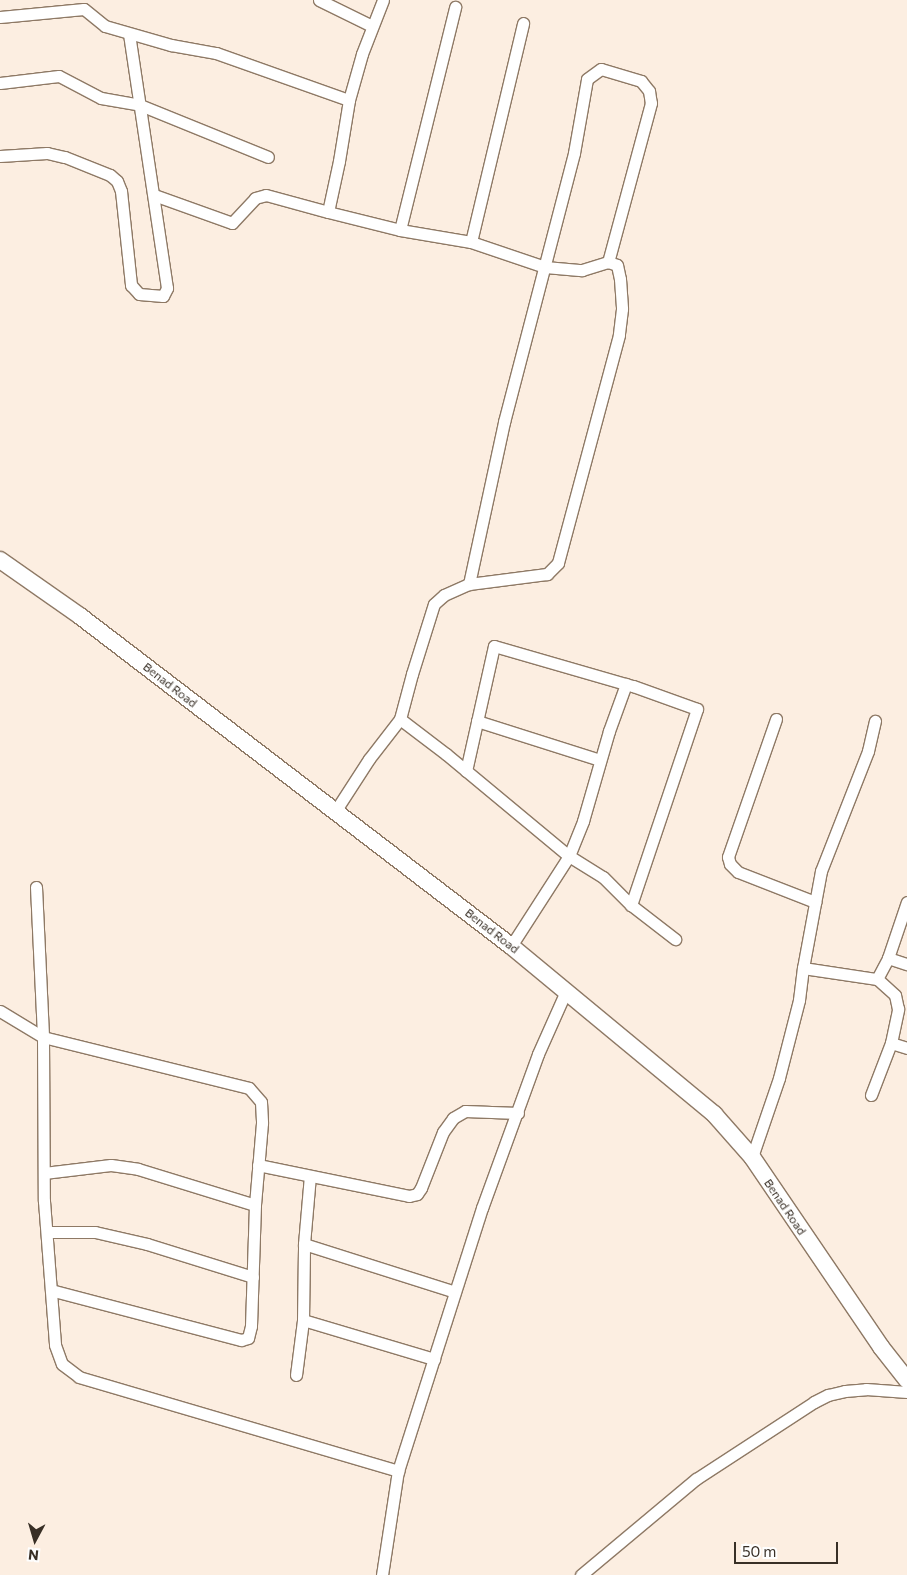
<!DOCTYPE html>
<style>
body{margin:0}
#map{position:relative;width:907px;height:1575px;overflow:hidden;background:#fceee1;font-family:Commissioner,sans-serif}
div>[style]{position:absolute}
.roads{filter:drop-shadow(1px 0 #8e7965) drop-shadow(-1px 0 #8e7965) drop-shadow(0 1px #8e7965) drop-shadow(0 -1px #8e7965)}
.street>*{height:11px;margin:-5.5px;padding:0 5.5px;transform-origin:5.5px;border-radius:5.5px;background:#fff}
.secondary>*{height:16px;margin:-8px;padding:0 8px;transform-origin:8px;border-radius:8px;background:#fff}
span{translate:-50% -50%;white-space:nowrap;text-align:center;line-height:1.15;-webkit-text-stroke:4px #fefefe;paint-order:stroke}
.street-label{font-size:12px;color:#382f26}
.north{position:absolute;left:10px;top:1515px;width:50px;height:50px;-webkit-text-stroke:4px #fefefe;paint-order:stroke;rotate:186deg;font-size:14px;font-weight:700;line-height:20px;text-align:center;color:#382f26}
.north::after{content:'';display:block;margin:auto;width:18px;height:22px;background:#382f26;clip-path:polygon(50% 0,100% 100%,50% 72%,0 100%)}
.scale{position:absolute;left:734px;top:1542px;width:104px;height:22px;box-sizing:border-box;border:2px solid #382f26;border-top:0;padding-left:6px;font-size:15px;line-height:18px;white-space:nowrap;color:#382f26;-webkit-text-stroke:4px #fefefe;paint-order:stroke}
</style>
<div id="map">
<div class="roads">
<div class="street">
<i style="left:319px;top:0;width:59px;rotate:26.1deg"></i>
<i style="left:383px;top:0;width:58px;rotate:111.3deg"></i>
<i style="left:362px;top:54px;width:48px;rotate:105.8deg"></i>
<i style="left:349px;top:100px;width:62px;rotate:99.3deg"></i>
<i style="left:339px;top:161px;width:52px;rotate:102.2deg"></i>
<i style="left:328px;top:212px;width:74px;rotate:14deg"></i>
<i style="left:400px;top:230px;width:72px;rotate:9.6deg"></i>
<i style="left:471px;top:242px;width:78px;rotate:18.7deg"></i>
<i style="left:545px;top:267px;width:37px;rotate:5deg"></i>
<i style="left:582px;top:270px;width:27px;rotate:-17deg"></i>
<i style="left:608px;top:262px;width:9px;rotate:18deg"></i>
<i style="left:617px;top:265px;width:14px;rotate:78deg"></i>
<i style="left:620px;top:279px;width:30px;rotate:86deg"></i>
<i style="left:622px;top:309px;width:26px;rotate:97deg"></i>
<i style="left:619px;top:335px;width:236px;rotate:105deg"></i>
<i style="left:558px;top:563px;width:16px;rotate:135deg"></i>
<i style="left:547px;top:574px;width:79px;rotate:172.7deg"></i>
<i style="left:0;top:17px;width:84px;rotate:-5.4deg"></i>
<i style="left:84px;top:9px;width:27px;rotate:39deg"></i>
<i style="left:105px;top:26px;width:69px;rotate:16.1deg"></i>
<i style="left:171px;top:45px;width:46px;rotate:10.1deg"></i>
<i style="left:216px;top:53px;width:141px;rotate:19.5deg"></i>
<i style="left:0;top:83px;width:59px;rotate:-6.8deg"></i>
<i style="left:59px;top:76px;width:47px;rotate:27.6deg"></i>
<i style="left:101px;top:98px;width:40px;rotate:10deg"></i>
<i style="left:140px;top:105px;width:138px;rotate:22.1deg"></i>
<i style="left:0;top:156px;width:47px;rotate:-3.7deg"></i>
<i style="left:47px;top:153px;width:18px;rotate:13deg"></i>
<i style="left:65px;top:157px;width:48px;rotate:21.8deg"></i>
<i style="left:110px;top:175px;width:9px;rotate:41deg"></i>
<i style="left:117px;top:181px;width:11px;rotate:68deg"></i>
<i style="left:121px;top:191px;width:95px;rotate:83.9deg"></i>
<i style="left:131px;top:285px;width:12px;rotate:48deg"></i>
<i style="left:139px;top:294px;width:24px;rotate:5deg"></i>
<i style="left:163px;top:296px;width:9px;rotate:-63deg"></i>
<i style="left:167px;top:288px;width:257px;rotate:-98.5deg"></i>
<i style="left:154px;top:195px;width:83px;rotate:19.7deg"></i>
<i style="left:232px;top:223px;width:34px;rotate:-47deg"></i>
<i style="left:255px;top:198px;width:11px;rotate:-15deg"></i>
<i style="left:266px;top:195px;width:64px;rotate:15.3deg"></i>
<i style="left:400px;top:230px;width:230px;rotate:-76.1deg"></i>
<i style="left:471px;top:242px;width:225px;rotate:-76.6deg"></i>
<i style="left:400px;top:719px;width:47px;rotate:-75.1deg"></i>
<i style="left:412px;top:674px;width:73px;rotate:-72.6deg"></i>
<i style="left:434px;top:604px;width:13px;rotate:-42deg"></i>
<i style="left:444px;top:595px;width:27px;rotate:-24deg"></i>
<i style="left:469px;top:584px;width:166px;rotate:-77.8deg"></i>
<i style="left:504px;top:422px;width:278px;rotate:-75.4deg"></i>
<i style="left:574px;top:153px;width:75px;rotate:-80deg"></i>
<i style="left:587px;top:79px;width:17px;rotate:-36deg"></i>
<i style="left:601px;top:69px;width:42px;rotate:16.7deg"></i>
<i style="left:641px;top:81px;width:13px;rotate:51deg"></i>
<i style="left:649px;top:91px;width:12px;rotate:81deg"></i>
<i style="left:651px;top:103px;width:165px;rotate:105.1deg"></i>
<i style="left:776px;top:719px;width:146px;rotate:109.2deg"></i>
<i style="left:728px;top:857px;width:7px;rotate:74deg"></i>
<i style="left:730px;top:864px;width:11px;rotate:45deg"></i>
<i style="left:738px;top:872px;width:83px;rotate:21.3deg"></i>
<i style="left:477px;top:721px;width:129px;rotate:17.6deg"></i>
<i style="left:466px;top:771px;width:128px;rotate:-77.4deg"></i>
<i style="left:494px;top:646px;width:145px;rotate:16.1deg"></i>
<i style="left:633px;top:686px;width:68px;rotate:19.8deg"></i>
<i style="left:697px;top:709px;width:207px;rotate:108.6deg"></i>
<i style="left:336px;top:810px;width:61px;rotate:-57.1deg"></i>
<i style="left:369px;top:759px;width:51px;rotate:-52.2deg"></i>
<i style="left:400px;top:719px;width:58px;rotate:37.3deg"></i>
<i style="left:446px;top:754px;width:160px;rotate:39.7deg"></i>
<i style="left:569px;top:856px;width:38px;rotate:-68deg"></i>
<i style="left:583px;top:821px;width:94px;rotate:-73.9deg"></i>
<i style="left:609px;top:731px;width:50px;rotate:-70.1deg"></i>
<i style="left:36px;top:887px;width:150px;rotate:87.3deg"></i>
<i style="left:43px;top:1037px;width:164px;rotate:89.7deg"></i>
<i style="left:44px;top:1201px;width:144px;rotate:85.6deg"></i>
<i style="left:55px;top:1345px;width:20px;rotate:70deg"></i>
<i style="left:62px;top:1364px;width:21px;rotate:37deg"></i>
<i style="left:79px;top:1377px;width:333px;rotate:16.4deg"></i>
<i style="left:511px;top:946px;width:107px;rotate:-57.2deg"></i>
<i style="left:569px;top:856px;width:40px;rotate:32deg"></i>
<i style="left:603px;top:877px;width:40px;rotate:45deg"></i>
<i style="left:631px;top:905px;width:56px;rotate:37.7deg"></i>
<i style="left:888px;top:958px;width:20px;rotate:18deg"></i>
<i style="left:803px;top:968px;width:99px;rotate:-79.5deg"></i>
<i style="left:821px;top:871px;width:129px;rotate:-68.6deg"></i>
<i style="left:868px;top:751px;width:31px;rotate:-77deg"></i>
<i style="left:0;top:1011px;width:50px;rotate:31.2deg"></i>
<i style="left:43px;top:1037px;width:212px;rotate:13.9deg"></i>
<i style="left:249px;top:1088px;width:18px;rotate:49deg"></i>
<i style="left:261px;top:1102px;width:21px;rotate:87deg"></i>
<i style="left:262px;top:1123px;width:82px;rotate:94.9deg"></i>
<i style="left:255px;top:1205px;width:121px;rotate:91.9deg"></i>
<i style="left:251px;top:1326px;width:12px;rotate:104deg"></i>
<i style="left:248px;top:1338px;width:7px;rotate:164deg"></i>
<i style="left:241px;top:1340px;width:196px;rotate:-165.3deg"></i>
<i style="left:891px;top:1043px;width:17px;rotate:17deg"></i>
<i style="left:871px;top:1095px;width:56px;rotate:-69deg"></i>
<i style="left:891px;top:1043px;width:35px;rotate:-78deg"></i>
<i style="left:898px;top:1009px;width:14px;rotate:-102deg"></i>
<i style="left:895px;top:995px;width:24px;rotate:-138deg"></i>
<i style="left:752px;top:1157px;width:83px;rotate:-71.1deg"></i>
<i style="left:779px;top:1078px;width:81px;rotate:-75.6deg"></i>
<i style="left:799px;top:1000px;width:32px;rotate:-83deg"></i>
<i style="left:803px;top:968px;width:75px;rotate:8.5deg"></i>
<i style="left:877px;top:979px;width:24px;rotate:-62deg"></i>
<i style="left:888px;top:958px;width:59px;rotate:-71.3deg"></i>
<i style="left:258px;top:1165px;width:154px;rotate:11.6deg"></i>
<i style="left:409px;top:1196px;width:8px;rotate:-14deg"></i>
<i style="left:417px;top:1194px;width:7px;rotate:-56deg"></i>
<i style="left:421px;top:1188px;width:60px;rotate:-68.6deg"></i>
<i style="left:443px;top:1132px;width:17px;rotate:-54deg"></i>
<i style="left:453px;top:1118px;width:14px;rotate:-30deg"></i>
<i style="left:465px;top:1111px;width:53px;rotate:2.2deg"></i>
<i style="left:44px;top:1173px;width:67px;rotate:-6.8deg"></i>
<i style="left:111px;top:1165px;width:27px;rotate:8deg"></i>
<i style="left:138px;top:1169px;width:122px;rotate:17.1deg"></i>
<i style="left:47px;top:1232px;width:48px"></i>
<i style="left:95px;top:1232px;width:53px;rotate:13deg"></i>
<i style="left:147px;top:1244px;width:111px;rotate:17.3deg"></i>
<i style="left:304px;top:1244px;width:158px;rotate:17.6deg"></i>
<i style="left:303px;top:1320px;width:137px;rotate:16.6deg"></i>
<i style="left:296px;top:1375px;width:55px;rotate:-82.7deg"></i>
<i style="left:303px;top:1320px;width:76px;rotate:-89.2deg"></i>
<i style="left:304px;top:1244px;width:68px;rotate:-85deg"></i>
<i style="left:382px;top:1575px;width:105px;rotate:-81.3deg"></i>
<i style="left:398px;top:1471px;width:276px;rotate:-72.3deg"></i>
<i style="left:482px;top:1208px;width:164px;rotate:-70deg"></i>
<i style="left:538px;top:1054px;width:69px;rotate:-66deg"></i>
<i style="left:581px;top:1575px;width:150px;rotate:-39.9deg"></i>
<i style="left:696px;top:1479px;width:141px;rotate:-33.1deg"></i>
<i style="left:814px;top:1402px;width:16px;rotate:-27deg"></i>
<i style="left:828px;top:1395px;width:17px;rotate:-13deg"></i>
<i style="left:845px;top:1391px;width:21px;rotate:-5deg"></i>
<i style="left:866px;top:1389px;width:41px;rotate:4.2deg"></i>
</div>
<div class="secondary">
<i style="left:0;top:560px;width:98px;rotate:35deg"></i>
<i style="left:80px;top:616px;width:543px;rotate:37.44deg"></i>
<i style="left:511px;top:946px;width:264px;rotate:39.6deg"></i>
<i style="left:714px;top:1114px;width:57px;rotate:48.5deg"></i>
<i style="left:752px;top:1157px;width:230px;rotate:55.8deg"></i>
<i style="left:881px;top:1347px;width:42px;rotate:51.8deg"></i>
</div>
</div>
<div class="street-label">
<span style="left:170px;top:685px;rotate:38deg">Benad Road</span>
<span style="left:492px;top:931px;rotate:38deg">Benad Road</span>
<span style="left:785px;top:1207px;rotate:56deg">Benad Road</span>
</div>
<div class="north">N</div>
<div class="scale">50 m</div>
</div>
